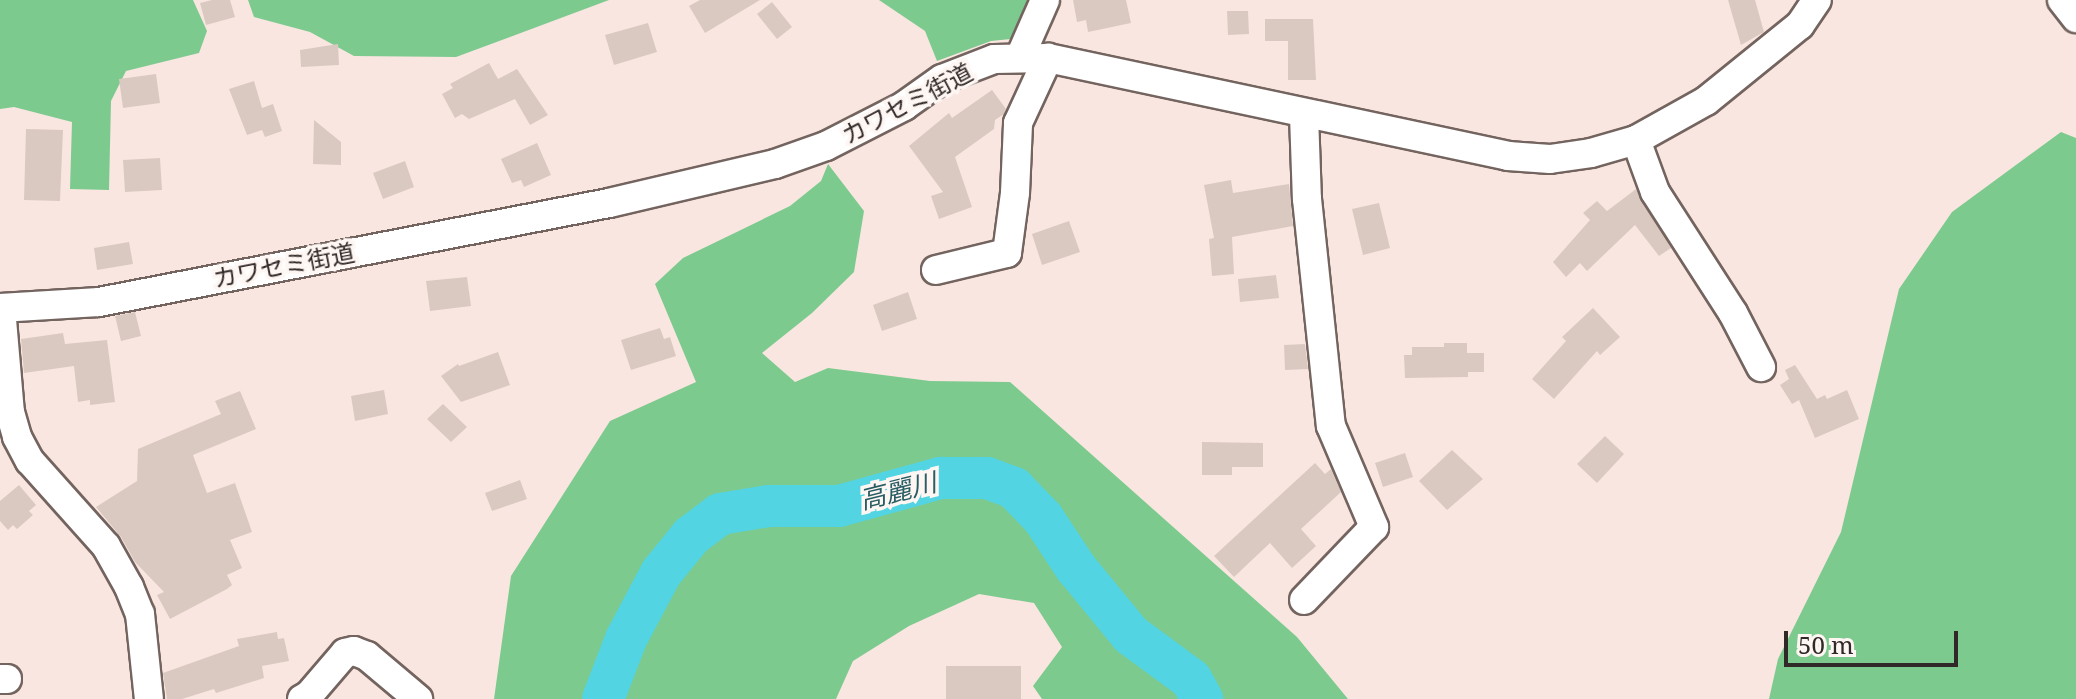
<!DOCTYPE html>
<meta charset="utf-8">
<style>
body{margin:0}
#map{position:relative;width:2076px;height:699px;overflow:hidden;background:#f9e6e0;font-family:"Noto Serif","Noto Sans JP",serif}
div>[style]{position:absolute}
.forest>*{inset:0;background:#7dca8f}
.river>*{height:42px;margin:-21px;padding:0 21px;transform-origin:21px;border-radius:21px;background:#52d4e3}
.building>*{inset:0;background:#dac9c1}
.roads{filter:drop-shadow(2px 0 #74645f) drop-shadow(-2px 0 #74645f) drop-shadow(0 2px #74645f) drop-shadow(0 -2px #74645f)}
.minor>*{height:28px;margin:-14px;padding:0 14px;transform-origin:14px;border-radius:14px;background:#fff}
span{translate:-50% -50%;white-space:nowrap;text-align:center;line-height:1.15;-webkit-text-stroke:7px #fef6f3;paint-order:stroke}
.street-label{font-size:24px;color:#302927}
.water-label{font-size:26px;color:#275d63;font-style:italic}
.scale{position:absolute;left:1784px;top:631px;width:174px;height:36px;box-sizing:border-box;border:4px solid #302927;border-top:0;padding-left:10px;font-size:24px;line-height:28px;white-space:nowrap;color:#302927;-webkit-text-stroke:6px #fef6f3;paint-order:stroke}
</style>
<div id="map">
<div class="forest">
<i style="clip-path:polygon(0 0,193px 0,207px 31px,199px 53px,126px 71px,111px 101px,109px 190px,70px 189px,72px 122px,14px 107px,0 109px)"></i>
<i style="clip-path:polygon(248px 0,609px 0,456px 57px,354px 56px,310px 32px,254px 17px)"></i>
<i style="clip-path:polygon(879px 0,1038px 0,1021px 38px,991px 41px,937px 61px,925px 31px)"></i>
<i style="clip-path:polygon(2061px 132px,2076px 138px,2076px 699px,1769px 699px,1778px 659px,1841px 532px,1899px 289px,1952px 212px)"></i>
<i style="clip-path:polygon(828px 164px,864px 211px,854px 272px,812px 313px,762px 353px,795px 382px,828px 368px,930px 381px,1010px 382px,1297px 637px,1348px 699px,1042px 699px,1033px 686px,1062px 647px,1034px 603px,979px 594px,909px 626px,853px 661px,836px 699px,494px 699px,511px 576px,610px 421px,696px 382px,655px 284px,683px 258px,790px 206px,821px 181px)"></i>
</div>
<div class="river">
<i style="left:603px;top:699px;width:64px;rotate:-69deg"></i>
<i style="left:626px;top:639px;width:75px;rotate:-62.1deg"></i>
<i style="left:661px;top:573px;width:48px;rotate:-51deg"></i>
<i style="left:691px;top:536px;width:36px;rotate:-37deg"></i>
<i style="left:720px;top:514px;width:50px;rotate:-9.3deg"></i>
<i style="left:769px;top:506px;width:70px"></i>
<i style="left:839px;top:506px;width:106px;rotate:-15.4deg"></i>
<i style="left:941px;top:478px;width:46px"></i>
<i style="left:987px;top:478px;width:29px;rotate:20deg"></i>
<i style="left:1014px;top:488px;width:42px;rotate:46deg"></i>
<i style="left:1043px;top:518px;width:60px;rotate:56.6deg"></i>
<i style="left:1076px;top:568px;width:87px;rotate:50.6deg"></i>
<i style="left:1131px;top:635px;width:74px;rotate:36.3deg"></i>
<i style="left:1191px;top:679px;width:23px;rotate:61deg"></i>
</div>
<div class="building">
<i style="clip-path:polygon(212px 0,230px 0,235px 17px,206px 25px,200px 3px)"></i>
<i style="clip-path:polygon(700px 0,760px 0,705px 33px,689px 6px)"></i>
<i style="clip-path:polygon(1073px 0,1126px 0,1131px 23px,1088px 32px,1086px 20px,1077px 22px)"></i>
<i style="clip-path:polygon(1728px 0,1755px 0,1764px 32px,1741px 45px)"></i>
<i style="clip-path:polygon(772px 2px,792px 27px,777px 39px,757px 14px)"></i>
<i style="clip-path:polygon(1227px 11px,1248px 11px,1249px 34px,1228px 35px)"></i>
<i style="clip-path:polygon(1265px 19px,1313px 19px,1316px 80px,1288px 80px,1288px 41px,1265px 41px)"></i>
<i style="clip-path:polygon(648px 23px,657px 52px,614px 65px,605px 35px)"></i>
<i style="clip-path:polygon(338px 44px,339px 65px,301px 67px,300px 50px)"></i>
<i style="clip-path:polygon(489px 63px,498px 79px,517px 69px,548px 115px,530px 125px,515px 99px,469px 119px,462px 114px,455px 118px,442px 94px,453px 88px,450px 84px)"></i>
<i style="clip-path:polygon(156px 74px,160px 103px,123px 108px,119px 79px)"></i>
<i style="clip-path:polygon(254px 81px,262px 108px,273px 104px,282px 131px,265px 137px,262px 130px,247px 135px,229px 89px)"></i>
<i style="clip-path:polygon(992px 90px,1006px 109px,1004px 114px,995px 120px,994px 129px,955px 157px,972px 207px,939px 219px,931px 196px,943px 192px,909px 146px,949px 113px,952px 118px)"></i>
<i style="clip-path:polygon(314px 120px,341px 142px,341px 165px,313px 164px)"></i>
<i style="clip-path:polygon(26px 129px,63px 130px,60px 201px,24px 200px)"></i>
<i style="clip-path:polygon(537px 143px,551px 175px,524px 187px,521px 180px,512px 183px,501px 159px)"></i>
<i style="clip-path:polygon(160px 158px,162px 190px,125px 192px,123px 160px)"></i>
<i style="clip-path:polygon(405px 161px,414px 187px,383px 199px,373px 173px)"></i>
<i style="clip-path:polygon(1231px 180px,1233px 193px,1289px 184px,1293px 226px,1232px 237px,1234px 274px,1212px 276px,1209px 239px,1214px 238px,1204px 185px)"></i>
<i style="clip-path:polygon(1636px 189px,1671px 248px,1659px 256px,1635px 225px,1587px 271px,1580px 263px,1566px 277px,1553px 262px,1590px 220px,1583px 213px,1597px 201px,1607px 211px)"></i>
<i style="clip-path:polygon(1379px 203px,1390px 248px,1363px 255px,1352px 209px)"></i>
<i style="clip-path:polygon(1069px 221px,1080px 252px,1042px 265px,1032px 234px)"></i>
<i style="clip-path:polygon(129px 242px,133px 264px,97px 270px,94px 248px)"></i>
<i style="clip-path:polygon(1276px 275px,1279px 298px,1240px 302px,1238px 279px)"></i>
<i style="clip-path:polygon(467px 277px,471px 306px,430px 311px,426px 281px)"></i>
<i style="clip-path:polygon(908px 292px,917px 319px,882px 331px,873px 305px)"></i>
<i style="clip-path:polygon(1593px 308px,1620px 337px,1600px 355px,1597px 351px,1554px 399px,1532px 379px,1566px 341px,1562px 337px)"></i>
<i style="clip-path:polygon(135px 312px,141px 336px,121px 341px,115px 316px)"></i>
<i style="clip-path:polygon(660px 328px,664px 339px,670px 337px,676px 356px,631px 370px,621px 340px)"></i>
<i style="clip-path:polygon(63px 333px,65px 344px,107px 340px,115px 402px,90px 405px,90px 400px,78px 402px,74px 366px,24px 373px,21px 339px)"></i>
<i style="clip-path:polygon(1444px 343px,1467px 343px,1467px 353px,1484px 353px,1484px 372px,1468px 372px,1468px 377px,1405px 378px,1404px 355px,1412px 355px,1412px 347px,1444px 347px)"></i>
<i style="clip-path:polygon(1305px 344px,1308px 369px,1285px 370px,1284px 345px)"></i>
<i style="clip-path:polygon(498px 352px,510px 385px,461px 402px,441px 376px,458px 364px,459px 366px)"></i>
<i style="clip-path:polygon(1795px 365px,1817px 399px,1825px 395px,1827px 399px,1847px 390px,1859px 419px,1815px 438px,1799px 400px,1792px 404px,1780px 385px,1789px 379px,1785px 370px)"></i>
<i style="clip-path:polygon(384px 390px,388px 414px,355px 421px,351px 396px)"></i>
<i style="clip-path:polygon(240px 391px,256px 429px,193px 455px,207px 493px,235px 483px,252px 532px,230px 540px,242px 568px,227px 575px,232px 585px,227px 589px,170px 619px,157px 595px,164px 592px,135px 562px,121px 537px,96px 507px,137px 481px,138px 449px,221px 414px,215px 401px)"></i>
<i style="clip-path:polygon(443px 404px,467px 427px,451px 442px,427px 419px)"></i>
<i style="clip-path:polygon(1605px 436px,1624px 454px,1597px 483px,1577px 464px)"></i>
<i style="clip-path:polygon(1202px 442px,1263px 443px,1263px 467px,1232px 467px,1232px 475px,1202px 475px)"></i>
<i style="clip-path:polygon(1452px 450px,1483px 479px,1447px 510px,1419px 481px)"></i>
<i style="clip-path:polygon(1405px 453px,1413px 477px,1383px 487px,1375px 463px)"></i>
<i style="clip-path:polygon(1315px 463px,1325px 474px,1331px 469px,1341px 492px,1301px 529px,1316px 546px,1292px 568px,1270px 543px,1234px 577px,1214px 556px)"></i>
<i style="clip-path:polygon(520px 480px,527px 499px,492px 511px,485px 493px)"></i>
<i style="clip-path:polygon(19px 485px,36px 505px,29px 511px,33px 515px,17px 529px,13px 525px,8px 530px,0 521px,0 501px)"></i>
<i style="clip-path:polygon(277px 632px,278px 639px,284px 638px,289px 661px,262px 666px,264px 678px,216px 693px,214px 689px,182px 699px,167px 699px,163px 673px,239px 646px,237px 639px)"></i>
<i style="clip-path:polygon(946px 666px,1021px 666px,1021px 699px,946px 699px)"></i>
</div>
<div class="roads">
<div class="minor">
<i style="left:2062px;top:0;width:23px;rotate:52deg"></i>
<i style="left:1020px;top:57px;width:62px;rotate:-66.3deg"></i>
<i style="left:1304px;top:115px;width:84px;rotate:88deg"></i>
<i style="left:1307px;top:199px;width:228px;rotate:84deg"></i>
<i style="left:1331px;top:426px;width:110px;rotate:66.9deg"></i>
<i style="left:1374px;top:527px;width:101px;rotate:133.8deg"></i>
<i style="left:1636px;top:140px;width:55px;rotate:69.9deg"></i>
<i style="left:1655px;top:192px;width:144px;rotate:57.2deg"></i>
<i style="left:1733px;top:313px;width:61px;rotate:62.6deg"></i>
<i style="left:936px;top:270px;width:73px;rotate:-13.5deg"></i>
<i style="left:1007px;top:253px;width:61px;rotate:-82.4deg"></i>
<i style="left:1015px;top:193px;width:70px;rotate:-87.5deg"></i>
<i style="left:1018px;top:123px;width:72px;rotate:-65.2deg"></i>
<i style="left:0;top:308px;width:99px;rotate:-3.5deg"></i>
<i style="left:99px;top:302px;width:520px;rotate:-10.99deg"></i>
<i style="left:609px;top:203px;width:171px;rotate:-13.2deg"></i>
<i style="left:775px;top:164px;width:54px;rotate:-19.4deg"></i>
<i style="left:826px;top:146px;width:88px;rotate:-27.1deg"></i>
<i style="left:904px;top:106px;width:47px;rotate:-35.4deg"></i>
<i style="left:942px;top:79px;width:56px;rotate:-21deg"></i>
<i style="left:994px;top:59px;width:54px;rotate:-1.1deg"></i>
<i style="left:1048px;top:58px;width:470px;rotate:12deg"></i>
<i style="left:1508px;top:156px;width:42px;rotate:4.1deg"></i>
<i style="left:1550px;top:159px;width:41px;rotate:-8.3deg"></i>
<i style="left:1591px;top:153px;width:47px;rotate:-16.1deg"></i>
<i style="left:1636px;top:140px;width:80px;rotate:-29.1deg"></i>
<i style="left:1706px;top:101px;width:121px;rotate:-39deg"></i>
<i style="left:1800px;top:25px;width:30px;rotate:-56deg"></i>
<i style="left:1px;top:308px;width:104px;rotate:85.1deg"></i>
<i style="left:10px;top:412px;width:26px;rotate:74deg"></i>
<i style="left:17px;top:437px;width:27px;rotate:62deg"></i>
<i style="left:30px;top:461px;width:114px;rotate:48.2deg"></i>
<i style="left:106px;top:546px;width:47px;rotate:60.7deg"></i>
<i style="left:129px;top:587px;width:29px;rotate:68deg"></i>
<i style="left:140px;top:614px;width:85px;rotate:84deg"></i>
<i style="left:0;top:679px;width:7px"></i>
<i style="left:302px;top:699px;width:8px;rotate:-30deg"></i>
<i style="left:309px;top:695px;width:55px;rotate:-49.4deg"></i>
<i style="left:345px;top:653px;width:9px;rotate:-13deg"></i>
<i style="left:354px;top:651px;width:14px;rotate:21deg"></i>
<i style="left:367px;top:656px;width:67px;rotate:40.1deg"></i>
</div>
</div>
<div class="street-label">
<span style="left:907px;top:103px;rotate:-28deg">カワセミ街道</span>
<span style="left:284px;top:265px;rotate:-11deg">カワセミ街道</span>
</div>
<div class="water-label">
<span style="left:898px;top:491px;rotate:-14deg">高麗川</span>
</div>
<div class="scale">50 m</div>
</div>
